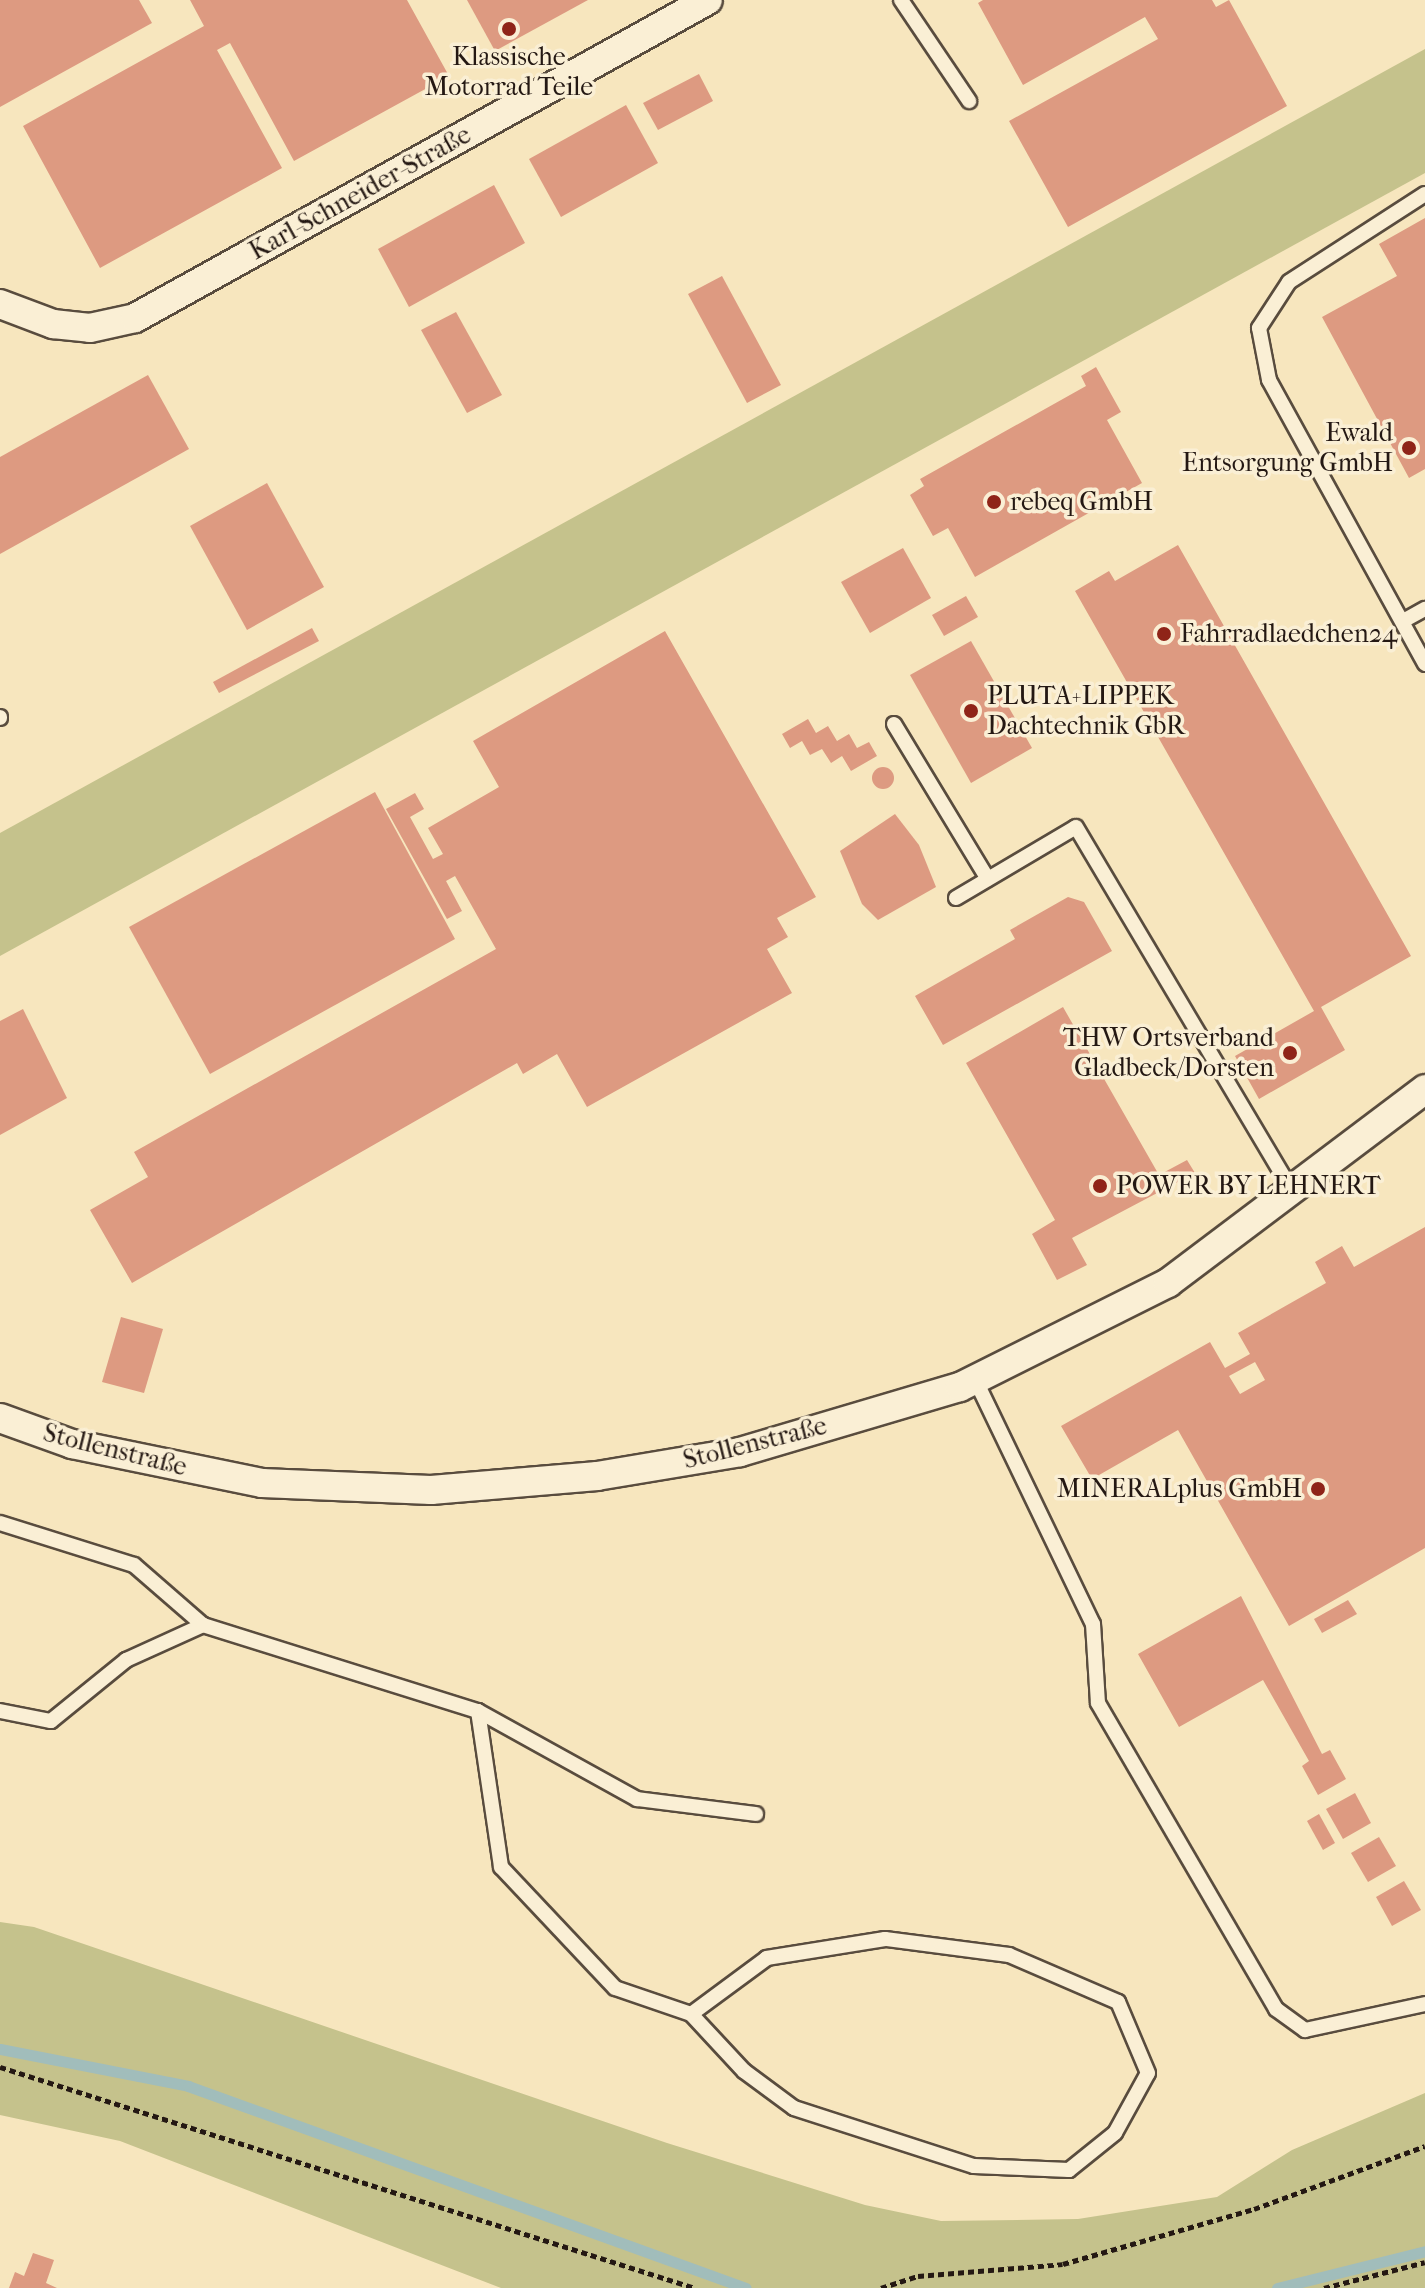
<!DOCTYPE html>
<meta charset="utf-8">
<style>
body{margin:0}
#map{position:relative;width:1425px;height:2288px;overflow:hidden;background:#f7e6be;font-family:"IM FELL French Canon",serif}
div>[style]{position:absolute}
.green>*{inset:0;background:#c5c28c}
.stream>*{height:11px;margin:-5.5px;padding:0 5.5px;transform-origin:5.5px;border-radius:5.5px;background:#a1bdbb}
.building>*{inset:0;background:#dd9a81}
.round{border-radius:50%}
.path>*{height:5px;margin-top:-2.5px;transform-origin:0;background:repeating-linear-gradient(90deg,#241813 0 6px,transparent 0 10px)}
.roads{filter:drop-shadow(2px 0 #594c3e) drop-shadow(-2px 0 #594c3e) drop-shadow(0 2px #594c3e) drop-shadow(0 -2px #594c3e)}
.lane>*{height:14px;margin:-7px;padding:0 7px;transform-origin:7px;border-radius:7px;background:#faefd5}
.street>*{height:28px;margin:-14px;padding:0 14px;transform-origin:14px;border-radius:14px;background:#faefd5}
.dots>*{width:22px;height:22px;translate:-50% -50%;box-sizing:border-box;border:4px solid #faefd5;border-radius:50%}
span{translate:-50% -50%;white-space:nowrap;text-align:center;line-height:1.15;-webkit-text-stroke:7px #faefd5;paint-order:stroke}
.poi-label{font-size:26px;color:#241813}
.right{translate:-100% -50%;text-align:right}
.left{translate:0 -50%;text-align:left}
.street-label{font-size:26px;color:#241813}
</style>
<div id="map">
<div class="green">
<i style="clip-path:polygon(1425px 49px,1425px 173px,0 956px,0 833px)"></i>
<i style="clip-path:polygon(0 1922px,34px 1927px,667px 2143px,865px 2205px,941px 2221px,1078px 2219px,1217px 2197px,1292px 2150px,1425px 2093px,1425px 2288px,501px 2288px,120px 2141px,0 2115px)"></i>
</div>
<div class="stream">
<i style="left:0;top:2049px;width:192px;rotate:11.1deg"></i>
<i style="left:188px;top:2086px;width:593px;rotate:19.9deg"></i>
<i style="left:1277px;top:2288px;width:153px;rotate:-14deg"></i>
</div>
<div class="building">
<i style="clip-path:polygon(0 0,139px 0,152px 23px,0 107px)"></i>
<i style="clip-path:polygon(190px 0,407px 0,449px 76px,294px 161px,230px 43px,217px 50px,282px 168px,100px 268px,23px 126px,204px 26px)"></i>
<i style="clip-path:polygon(467px 0,588px 0,495px 51px)"></i>
<i style="clip-path:polygon(983px 0,1212px 0,1216px 7px,1229px 0,1287px 106px,1068px 227px,1009px 121px,1158px 39px,1145px 17px,1023px 85px,978px 3px)"></i>
<i style="clip-path:polygon(699px 74px,713px 101px,658px 130px,643px 103px)"></i>
<i style="clip-path:polygon(626px 105px,658px 163px,561px 217px,529px 159px)"></i>
<i style="clip-path:polygon(494px 185px,525px 243px,409px 307px,378px 249px)"></i>
<i style="clip-path:polygon(1425px 218px,1425px 469px,1409px 478px,1322px 317px,1397px 276px,1379px 244px)"></i>
<i style="clip-path:polygon(722px 276px,781px 385px,747px 403px,688px 294px)"></i>
<i style="clip-path:polygon(456px 312px,502px 395px,467px 413px,421px 330px)"></i>
<i style="clip-path:polygon(1096px 367px,1121px 412px,1107px 420px,1142px 483px,975px 577px,948px 528px,933px 536px,910px 495px,924px 486px,920px 479px,1086px 386px,1081px 376px)"></i>
<i style="clip-path:polygon(148px 375px,189px 449px,0 554px,0 457px)"></i>
<i style="clip-path:polygon(267px 483px,324px 587px,247px 630px,190px 526px)"></i>
<i style="clip-path:polygon(1178px 545px,1411px 956px,1321px 1007px,1345px 1050px,1259px 1099px,1235px 1056px,1314px 1011px,1075px 591px,1109px 571px,1115px 581px)"></i>
<i style="clip-path:polygon(903px 548px,931px 598px,870px 633px,841px 582px)"></i>
<i style="clip-path:polygon(966px 596px,978px 617px,944px 636px,932px 615px)"></i>
<i style="clip-path:polygon(312px 628px,319px 641px,219px 693px,213px 682px)"></i>
<i style="clip-path:polygon(665px 631px,816px 897px,777px 918px,788px 937px,767px 949px,792px 993px,587px 1107px,557px 1054px,523px 1074px,517px 1063px,132px 1283px,90px 1210px,148px 1177px,134px 1152px,496px 949px,455px 876px,446px 881px,462px 911px,447px 919px,386px 809px,415px 793px,424px 809px,410px 817px,433px 859px,443px 854px,428px 828px,499px 787px,473px 741px)"></i>
<i style="clip-path:polygon(971px 641px,1032px 748px,971px 783px,910px 675px)"></i>
<i style="clip-path:polygon(808px 719px,816px 733px,828px 726px,837px 741px,849px 734px,857px 748px,869px 742px,877px 756px,851px 771px,842px 756px,831px 763px,822px 749px,810px 755px,802px 741px,790px 748px,782px 734px)"></i>
<i class="round" style="left:872px;top:767px;width:22px;height:22px"></i>
<i style="clip-path:polygon(375px 792px,455px 939px,210px 1074px,129px 927px)"></i>
<i style="clip-path:polygon(895px 814px,919px 845px,936px 887px,878px 920px,862px 904px,840px 851px)"></i>
<i style="clip-path:polygon(1068px 897px,1084px 902px,1112px 951px,943px 1045px,915px 996px,1015px 939px,1010px 930px)"></i>
<i style="clip-path:polygon(1063px 1007px,1159px 1175px,1187px 1160px,1195px 1173px,1072px 1238px,1087px 1265px,1057px 1280px,1032px 1234px,1055px 1220px,966px 1063px)"></i>
<i style="clip-path:polygon(23px 1009px,67px 1098px,0 1135px,0 1021px)"></i>
<i style="clip-path:polygon(evenodd,1425px 1227px,1425px 1548px,1289px 1626px,1178px 1430px,1092px 1479px,1061px 1426px,1210px 1342px,1225px 1368px,1250px 1354px,1238px 1333px,1326px 1283px,1315px 1262px,1342px 1246px,1354px 1267px,1425px 1227px,1255px 1362px,1265px 1380px,1240px 1394px,1229px 1376px,1255px 1362px)"></i>
<i style="clip-path:polygon(121px 1317px,163px 1329px,144px 1393px,102px 1382px)"></i>
<i style="clip-path:polygon(1241px 1596px,1322px 1754px,1330px 1750px,1346px 1779px,1318px 1795px,1302px 1766px,1309px 1761px,1263px 1680px,1179px 1727px,1138px 1654px)"></i>
<i style="clip-path:polygon(1348px 1600px,1357px 1614px,1322px 1633px,1314px 1619px)"></i>
<i style="clip-path:polygon(1355px 1793px,1371px 1823px,1343px 1839px,1326px 1809px)"></i>
<i style="clip-path:polygon(1319px 1814px,1335px 1843px,1323px 1850px,1307px 1821px)"></i>
<i style="clip-path:polygon(1379px 1837px,1396px 1866px,1368px 1882px,1351px 1853px)"></i>
<i style="clip-path:polygon(1404px 1881px,1421px 1910px,1392px 1926px,1376px 1897px)"></i>
<i style="clip-path:polygon(33px 2253px,54px 2260px,46px 2283px,57px 2288px,9px 2288px,15px 2272px,24px 2276px)"></i>
</div>
<div class="path">
<i style="left:0;top:2067px;width:729px;rotate:17.64deg"></i>
<i style="left:881px;top:2288px;width:39px;rotate:-18deg"></i>
<i style="left:918px;top:2276px;width:145px;rotate:-4.7deg"></i>
<i style="left:1063px;top:2264px;width:199px;rotate:-16.1deg"></i>
<i style="left:1254px;top:2209px;width:182px;rotate:-20.2deg"></i>
<i style="left:1324px;top:2288px;width:104px;rotate:-14.4deg"></i>
</div>
<div class="roads">
<div class="lane">
<i style="left:901px;top:0;width:122px;rotate:56deg"></i>
<i style="left:1425px;top:194px;width:162px;rotate:147.1deg"></i>
<i style="left:1289px;top:282px;width:55px;rotate:123.1deg"></i>
<i style="left:1259px;top:328px;width:53px;rotate:79.1deg"></i>
<i style="left:1269px;top:380px;width:324px;rotate:61.2deg"></i>
<i style="left:1403px;top:621px;width:25px;rotate:-29deg"></i>
<i style="left:0;top:717px;width:1px;rotate:90deg"></i>
<i style="left:894px;top:724px;width:181px;rotate:58.8deg"></i>
<i style="left:956px;top:898px;width:139px;rotate:-30.6deg"></i>
<i style="left:1076px;top:827px;width:421px;rotate:59.3deg"></i>
<i style="left:975px;top:1379px;width:272px;rotate:64.3deg"></i>
<i style="left:1093px;top:1624px;width:79px;rotate:86.4deg"></i>
<i style="left:1098px;top:1703px;width:354px;rotate:59.8deg"></i>
<i style="left:1276px;top:2009px;width:36px;rotate:36deg"></i>
<i style="left:1305px;top:2030px;width:123px;rotate:-12.2deg"></i>
<i style="left:0;top:1523px;width:140px;rotate:17.4deg"></i>
<i style="left:134px;top:1565px;width:91px;rotate:41deg"></i>
<i style="left:0;top:1711px;width:52px;rotate:11.1deg"></i>
<i style="left:51px;top:1721px;width:97px;rotate:-39.1deg"></i>
<i style="left:126px;top:1660px;width:85px;rotate:-24.4deg"></i>
<i style="left:203px;top:1625px;width:288px;rotate:17.4deg"></i>
<i style="left:478px;top:1711px;width:158px;rotate:81.6deg"></i>
<i style="left:501px;top:1867px;width:166px;rotate:46.7deg"></i>
<i style="left:615px;top:1988px;width:80px;rotate:18.9deg"></i>
<i style="left:691px;top:2014px;width:78px;rotate:47.1deg"></i>
<i style="left:744px;top:2071px;width:62px;rotate:36.5deg"></i>
<i style="left:794px;top:2108px;width:189px;rotate:17.9deg"></i>
<i style="left:974px;top:2166px;width:95px;rotate:2.4deg"></i>
<i style="left:1069px;top:2170px;width:59px;rotate:-38.8deg"></i>
<i style="left:1115px;top:2133px;width:68px;rotate:-61.2deg"></i>
<i style="left:1148px;top:2073px;width:77px;rotate:-112.9deg"></i>
<i style="left:1118px;top:2002px;width:119px;rotate:-156.7deg"></i>
<i style="left:1009px;top:1955px;width:125px;rotate:-172.6deg"></i>
<i style="left:885px;top:1939px;width:120px;rotate:170.9deg"></i>
<i style="left:767px;top:1958px;width:94px;rotate:143.6deg"></i>
<i style="left:478px;top:1711px;width:182px;rotate:29deg"></i>
<i style="left:637px;top:1799px;width:120px;rotate:7.2deg"></i>
</div>
<div class="street">
<i style="left:0;top:304px;width:57px;rotate:20.7deg"></i>
<i style="left:53px;top:324px;width:37px;rotate:6deg"></i>
<i style="left:90px;top:328px;width:46px;rotate:-12.5deg"></i>
<i style="left:135px;top:318px;width:655px;rotate:-29.03deg"></i>
<i style="left:0;top:1418px;width:77px;rotate:19.9deg"></i>
<i style="left:72px;top:1444px;width:194px;rotate:11.6deg"></i>
<i style="left:262px;top:1483px;width:169px;rotate:2.4deg"></i>
<i style="left:431px;top:1490px;width:167px;rotate:-4.8deg"></i>
<i style="left:597px;top:1476px;width:145px;rotate:-9.5deg"></i>
<i style="left:740px;top:1452px;width:229px;rotate:-16.5deg"></i>
<i style="left:960px;top:1387px;width:233px;rotate:-26.6deg"></i>
<i style="left:1168px;top:1283px;width:322px;rotate:-37deg"></i>
</div>
</div>
<div class="dots">
<i style="left:509px;top:29px;background:#8f2418"></i>
<i style="left:1409px;top:448px;background:#8f2418"></i>
<i style="left:994px;top:502px;background:#8f2418"></i>
<i style="left:1164px;top:634px;background:#8f2418"></i>
<i style="left:971px;top:711px;background:#8f2418"></i>
<i style="left:1290px;top:1053px;background:#8f2418"></i>
<i style="left:1100px;top:1186px;background:#8f2418"></i>
<i style="left:1318px;top:1489px;background:#8f2418"></i>
</div>
<div class="poi-label">
<span style="left:509px;top:72px">Klassische<br>Motorrad Teile</span>
<span class="right" style="left:1393px;top:448px">Ewald<br>Entsorgung GmbH</span>
<span class="left" style="left:1010px;top:502px">rebeq GmbH</span>
<span class="left" style="left:1180px;top:634px">Fahrradlaedchen24</span>
<span class="left" style="left:987px;top:711px">PLUTA+LIPPEK<br>Dachtechnik GbR</span>
<span class="right" style="left:1274px;top:1053px">THW Ortsverband<br>Gladbeck/Dorsten</span>
<span class="left" style="left:1116px;top:1186px">POWER BY LEHNERT</span>
<span class="right" style="left:1302px;top:1489px">MINERALplus GmbH</span>
</div>
<div class="street-label">
<span style="left:360px;top:193px;rotate:-29deg">Karl-Schneider-Straße</span>
<span style="left:755px;top:1443px;rotate:-14deg">Stollenstraße</span>
<span style="left:115px;top:1450px;rotate:14deg">Stollenstraße</span>
</div>
</div>
